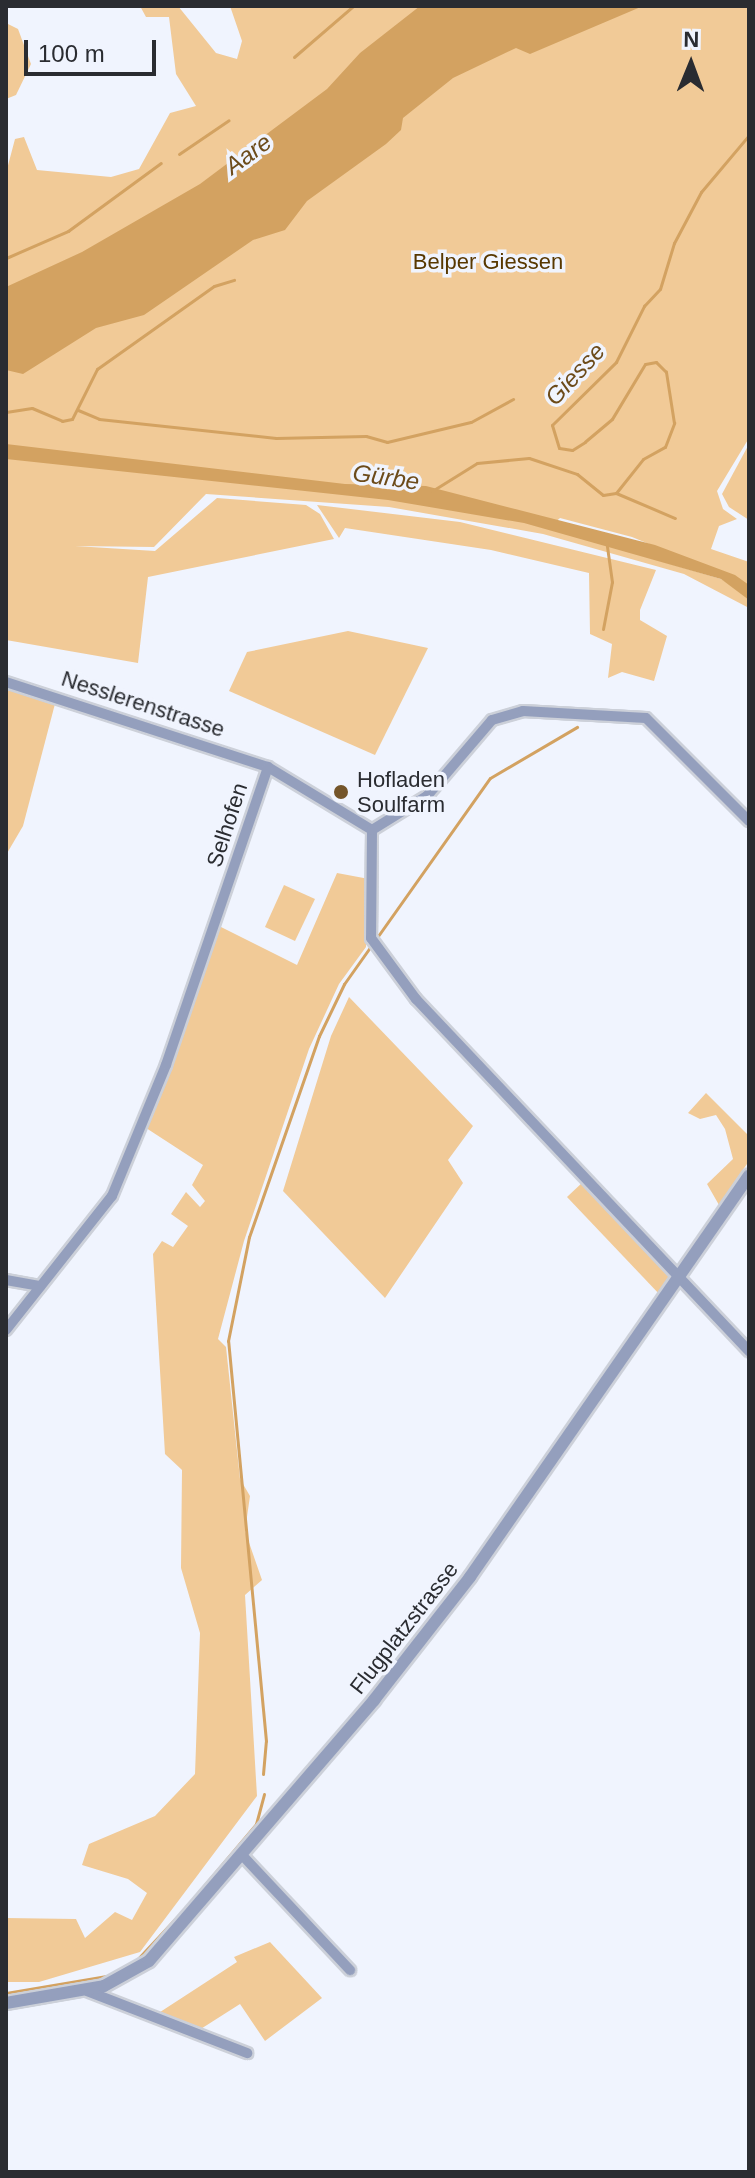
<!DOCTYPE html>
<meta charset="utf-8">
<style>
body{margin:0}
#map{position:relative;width:755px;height:2178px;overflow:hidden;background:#f0f4fe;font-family:Arial,sans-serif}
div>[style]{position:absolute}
.green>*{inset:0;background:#f1ca97}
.water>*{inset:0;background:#d3a261}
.stream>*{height:3px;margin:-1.5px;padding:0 1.5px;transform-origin:1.5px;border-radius:1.5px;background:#d3a261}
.roads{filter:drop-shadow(2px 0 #ccd0d9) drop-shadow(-2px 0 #ccd0d9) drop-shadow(0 2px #ccd0d9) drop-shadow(0 -2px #ccd0d9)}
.minor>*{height:10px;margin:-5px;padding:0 5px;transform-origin:5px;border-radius:5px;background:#949fbd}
.tertiary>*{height:12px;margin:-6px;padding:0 6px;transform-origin:6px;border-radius:6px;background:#949fbd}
.dots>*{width:22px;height:22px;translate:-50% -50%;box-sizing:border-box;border:4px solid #f0f4fe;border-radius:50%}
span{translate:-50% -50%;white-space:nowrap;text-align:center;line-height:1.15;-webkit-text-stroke:7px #f0f4fe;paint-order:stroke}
.park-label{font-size:22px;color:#583800}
.street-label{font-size:22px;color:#2a2c31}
.poi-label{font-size:22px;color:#2a2c31}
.left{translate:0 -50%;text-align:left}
.water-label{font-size:24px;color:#6c4b1a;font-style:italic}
.frame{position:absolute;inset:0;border:8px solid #2a2c31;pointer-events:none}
.north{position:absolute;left:651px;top:24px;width:80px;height:80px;-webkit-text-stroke:6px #f0f4fe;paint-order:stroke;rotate:1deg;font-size:22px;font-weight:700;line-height:32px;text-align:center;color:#2a2c31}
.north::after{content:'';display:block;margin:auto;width:28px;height:36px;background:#2a2c31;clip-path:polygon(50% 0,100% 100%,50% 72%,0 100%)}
.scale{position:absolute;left:24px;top:40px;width:132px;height:36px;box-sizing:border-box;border:4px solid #2a2c31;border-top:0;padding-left:10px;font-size:24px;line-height:28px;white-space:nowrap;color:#2a2c31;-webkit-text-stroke:6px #f0f4fe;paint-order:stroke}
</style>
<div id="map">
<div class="green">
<i style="clip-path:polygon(140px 6px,178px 6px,216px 53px,237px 59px,242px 41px,230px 6px,749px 6px,749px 438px,717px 491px,723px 509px,737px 519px,719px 526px,711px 549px,749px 562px,749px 585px,632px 537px,560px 518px,549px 528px,721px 579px,748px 595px,749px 608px,684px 574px,543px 534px,389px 507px,206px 494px,154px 547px,75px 546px,155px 551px,217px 498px,306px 505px,320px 514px,334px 539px,148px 577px,138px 663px,6px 640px,6px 173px,15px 139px,24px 137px,37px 170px,111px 177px,139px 169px,170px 113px,196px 106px,176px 74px,169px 17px,146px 17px)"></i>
<i style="clip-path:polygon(6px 23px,18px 29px,31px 64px,16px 95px,6px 99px)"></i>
<i style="clip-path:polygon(749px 444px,749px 520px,729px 507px,722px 494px)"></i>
<i style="clip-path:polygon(317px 505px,460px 522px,656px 570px,640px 610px,640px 620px,667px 636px,654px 681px,622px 672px,608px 678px,612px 644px,590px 634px,589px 573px,491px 550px,345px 528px,339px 538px)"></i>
<i style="clip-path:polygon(348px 631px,428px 648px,375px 755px,229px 691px,247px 652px)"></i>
<i style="clip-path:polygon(6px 684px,56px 700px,23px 826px,6px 855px)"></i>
<i style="clip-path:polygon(337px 873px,369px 879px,366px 947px,339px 984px,309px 1049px,244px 1241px,218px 1339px,226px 1347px,240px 1479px,250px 1496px,245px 1531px,262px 1580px,245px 1595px,257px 1796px,140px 1952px,39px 1982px,6px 1982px,6px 1918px,76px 1919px,85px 1938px,115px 1912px,132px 1920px,147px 1893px,128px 1879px,82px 1865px,89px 1844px,155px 1816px,195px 1774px,200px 1633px,181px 1568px,182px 1470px,165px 1454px,153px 1254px,162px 1241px,173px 1247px,188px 1226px,171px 1214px,186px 1192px,200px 1207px,205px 1201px,192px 1185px,203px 1165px,143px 1126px,219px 926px,297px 965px)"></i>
<i style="clip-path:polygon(284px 885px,315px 899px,295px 941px,265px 927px)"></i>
<i style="clip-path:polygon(349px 997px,473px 1126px,448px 1160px,463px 1183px,385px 1298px,283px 1191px,331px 1036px)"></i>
<i style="clip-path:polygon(706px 1093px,749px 1136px,749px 1161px,719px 1205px,707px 1184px,733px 1159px,725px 1129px,716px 1115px,700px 1119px,688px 1113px)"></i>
<i style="clip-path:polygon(584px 1181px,668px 1270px,671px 1280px,661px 1296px,567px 1197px)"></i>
<i style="clip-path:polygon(270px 1942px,322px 1998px,265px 2041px,240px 2004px,196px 2032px,154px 2016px,237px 1962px,234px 1957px)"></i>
</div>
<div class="water">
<i style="clip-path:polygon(420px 6px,643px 6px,530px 54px,516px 48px,453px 78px,403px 118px,401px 130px,386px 144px,307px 201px,285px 230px,253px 240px,144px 315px,96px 328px,23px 374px,6px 370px,6px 287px,82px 252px,200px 184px,327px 89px,360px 53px)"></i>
<i style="clip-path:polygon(6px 444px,345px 484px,426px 486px,655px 545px,735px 575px,749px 585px,749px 600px,721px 579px,524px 523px,388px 500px,6px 459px)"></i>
</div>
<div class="stream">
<i style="left:294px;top:57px;width:78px;rotate:-40.8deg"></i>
<i style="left:179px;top:154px;width:60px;rotate:-34.2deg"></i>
<i style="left:6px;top:258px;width:68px;rotate:-23.5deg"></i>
<i style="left:68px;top:231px;width:115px;rotate:-36.2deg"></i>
<i style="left:78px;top:410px;width:23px;rotate:23deg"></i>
<i style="left:99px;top:419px;width:178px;rotate:6.1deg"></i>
<i style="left:276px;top:438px;width:90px;rotate:-1.3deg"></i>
<i style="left:366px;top:436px;width:22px;rotate:16deg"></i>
<i style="left:387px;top:442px;width:86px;rotate:-13.4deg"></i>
<i style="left:471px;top:422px;width:48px;rotate:-28.7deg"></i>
<i style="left:6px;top:412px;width:26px;rotate:-9deg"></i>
<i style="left:32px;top:408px;width:33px;rotate:23deg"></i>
<i style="left:62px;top:421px;width:10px;rotate:-11deg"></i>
<i style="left:72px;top:419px;width:56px;rotate:-63.4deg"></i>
<i style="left:97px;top:369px;width:143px;rotate:-35.4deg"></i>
<i style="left:214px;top:286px;width:21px;rotate:-17deg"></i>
<i style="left:432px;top:491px;width:53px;rotate:-31.9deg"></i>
<i style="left:477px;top:463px;width:52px;rotate:-5.5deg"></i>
<i style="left:529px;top:458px;width:51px;rotate:18.4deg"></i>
<i style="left:577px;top:474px;width:33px;rotate:39deg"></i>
<i style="left:603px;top:495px;width:13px;rotate:-9deg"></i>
<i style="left:616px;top:493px;width:43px;rotate:-51.5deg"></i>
<i style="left:643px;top:459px;width:25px;rotate:-29deg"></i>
<i style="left:665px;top:447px;width:26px;rotate:-69deg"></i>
<i style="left:674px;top:423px;width:52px;rotate:-98.9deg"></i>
<i style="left:666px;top:372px;width:14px;rotate:-135deg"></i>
<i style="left:656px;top:362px;width:11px;rotate:170deg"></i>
<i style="left:645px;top:364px;width:64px;rotate:121deg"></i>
<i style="left:612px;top:419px;width:35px;rotate:140deg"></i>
<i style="left:585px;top:442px;width:15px;rotate:148deg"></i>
<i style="left:572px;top:450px;width:13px;rotate:-171deg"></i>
<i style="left:559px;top:448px;width:24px;rotate:-107deg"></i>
<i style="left:552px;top:425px;width:90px;rotate:-44.5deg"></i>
<i style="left:616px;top:362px;width:63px;rotate:-63.4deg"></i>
<i style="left:644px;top:306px;width:23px;rotate:-47deg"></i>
<i style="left:660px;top:289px;width:48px;rotate:-73.1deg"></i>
<i style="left:674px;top:243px;width:58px;rotate:-62.1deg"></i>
<i style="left:701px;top:192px;width:75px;rotate:-49.9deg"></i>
<i style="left:616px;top:493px;width:64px;rotate:23deg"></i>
<i style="left:603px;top:629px;width:48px;rotate:-79.2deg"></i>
<i style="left:612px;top:582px;width:37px;rotate:-98deg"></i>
<i style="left:263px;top:1774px;width:33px;rotate:-85deg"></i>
<i style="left:266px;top:1741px;width:402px;rotate:-95.4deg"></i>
<i style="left:228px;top:1341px;width:106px;rotate:-78.6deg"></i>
<i style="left:249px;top:1237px;width:213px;rotate:-70.8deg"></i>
<i style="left:319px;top:1036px;width:58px;rotate:-64.3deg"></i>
<i style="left:344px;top:984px;width:252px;rotate:-54.7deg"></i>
<i style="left:490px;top:778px;width:101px;rotate:-30.4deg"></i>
<i style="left:197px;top:1894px;width:92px;rotate:-49.9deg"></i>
<i style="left:256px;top:1824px;width:31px;rotate:-75deg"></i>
<i style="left:133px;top:1964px;width:82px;rotate:-47deg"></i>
<i style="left:6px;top:1993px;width:108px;rotate:-9.6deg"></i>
</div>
<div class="roads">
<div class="minor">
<i style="left:6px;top:682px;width:275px;rotate:18deg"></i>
<i style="left:268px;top:767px;width:122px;rotate:31.2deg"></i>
<i style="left:372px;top:830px;width:108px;rotate:90.5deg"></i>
<i style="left:371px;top:938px;width:76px;rotate:53.6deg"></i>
<i style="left:416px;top:999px;width:485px;rotate:46.6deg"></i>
<i style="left:372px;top:830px;width:65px;rotate:-31.7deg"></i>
<i style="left:427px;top:796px;width:100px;rotate:-49.5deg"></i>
<i style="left:492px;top:720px;width:32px;rotate:-16deg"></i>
<i style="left:523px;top:711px;width:123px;rotate:3.3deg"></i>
<i style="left:646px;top:718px;width:146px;rotate:45deg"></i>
<i style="left:6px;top:1280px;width:35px;rotate:10deg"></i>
<i style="left:6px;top:1330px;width:171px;rotate:-51.7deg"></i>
<i style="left:112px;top:1196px;width:142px;rotate:-67.6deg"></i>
<i style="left:166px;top:1065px;width:315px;rotate:-71.1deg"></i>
<i style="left:242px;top:1855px;width:158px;rotate:46.8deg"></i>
<i style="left:87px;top:1991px;width:172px;rotate:21.2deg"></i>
</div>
<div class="tertiary">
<i style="left:6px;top:2003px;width:99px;rotate:-9.8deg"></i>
<i style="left:104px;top:1986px;width:51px;rotate:-29.1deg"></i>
<i style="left:149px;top:1961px;width:345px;rotate:-49.2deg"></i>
<i style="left:374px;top:1700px;width:156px;rotate:-52deg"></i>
<i style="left:470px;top:1577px;width:489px;rotate:-55.2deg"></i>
</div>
</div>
<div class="dots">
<i style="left:341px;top:792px;background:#74552a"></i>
</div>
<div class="park-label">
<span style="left:488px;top:262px">Belper Giessen</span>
</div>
<div class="street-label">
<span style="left:143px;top:704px;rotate:18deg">Nesslerenstrasse</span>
<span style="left:227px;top:825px;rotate:-72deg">Selhofen</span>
<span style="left:404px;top:1628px;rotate:-52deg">Flugplatzstrasse</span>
</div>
<div class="poi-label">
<span class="left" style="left:357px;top:792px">Hofladen<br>Soulfarm</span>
</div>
<div class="water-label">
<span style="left:248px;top:154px;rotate:-36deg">Aare</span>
<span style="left:575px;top:374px;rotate:-47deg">Giesse</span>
<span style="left:386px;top:477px;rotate:8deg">Gürbe</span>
</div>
<div class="frame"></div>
<div class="north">N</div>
<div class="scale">100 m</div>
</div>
